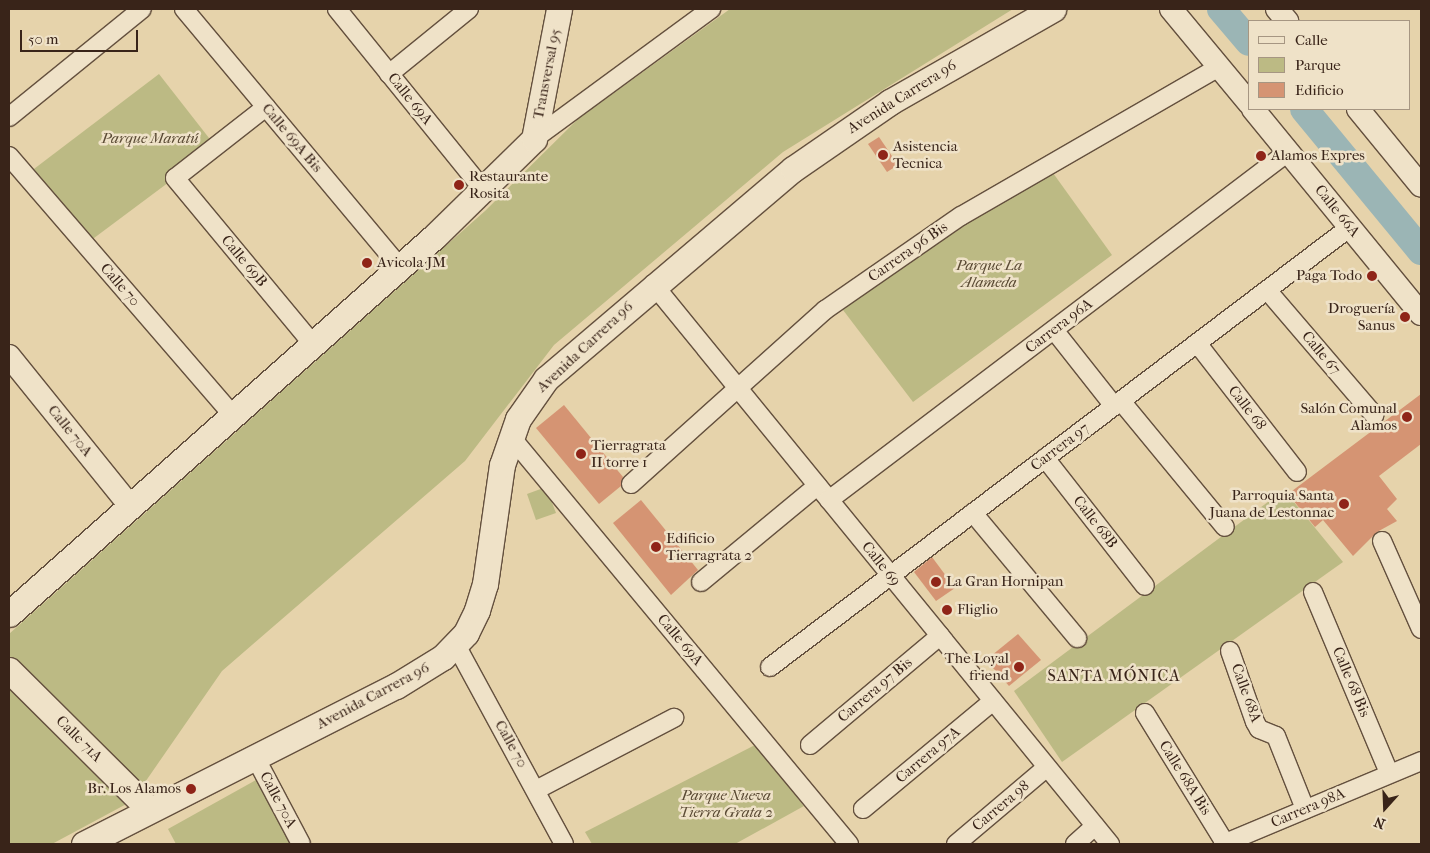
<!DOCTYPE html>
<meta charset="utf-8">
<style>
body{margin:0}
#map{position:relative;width:1430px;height:853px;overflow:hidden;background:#e6d3ab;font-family:"IM FELL French Canon",serif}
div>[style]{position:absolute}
.green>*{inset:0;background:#bcba84}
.river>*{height:28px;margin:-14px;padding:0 14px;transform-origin:14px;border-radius:14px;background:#9bb5b5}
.building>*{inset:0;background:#d59473}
.roads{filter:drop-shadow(1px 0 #64503e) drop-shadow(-1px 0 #64503e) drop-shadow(0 1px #64503e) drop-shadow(0 -1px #64503e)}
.minor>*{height:18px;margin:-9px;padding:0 9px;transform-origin:9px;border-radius:9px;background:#efe2c8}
.tertiary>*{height:22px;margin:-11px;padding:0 11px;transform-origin:11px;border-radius:11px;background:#efe2c8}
.secondary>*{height:25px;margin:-12.5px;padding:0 12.5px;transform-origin:12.5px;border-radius:12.5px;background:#efe2c8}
.dots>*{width:14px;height:14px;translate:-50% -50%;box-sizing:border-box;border:2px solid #efe2c8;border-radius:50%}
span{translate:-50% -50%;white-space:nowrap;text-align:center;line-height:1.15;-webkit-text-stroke:5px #efe2c8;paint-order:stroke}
.street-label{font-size:15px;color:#392419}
.park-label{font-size:15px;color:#5a4a34;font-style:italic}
.poi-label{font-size:15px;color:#392419}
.left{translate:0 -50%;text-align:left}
.right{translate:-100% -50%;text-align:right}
.neighbourhood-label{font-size:16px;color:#392419;letter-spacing:1px}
.frame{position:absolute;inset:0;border:10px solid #392419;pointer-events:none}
.legend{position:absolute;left:1248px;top:20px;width:162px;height:90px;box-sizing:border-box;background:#efe2c8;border:1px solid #a69682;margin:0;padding:6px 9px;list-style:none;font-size:15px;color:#392419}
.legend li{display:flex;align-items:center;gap:10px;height:25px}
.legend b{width:25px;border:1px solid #a69682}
.north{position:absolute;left:1360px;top:783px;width:50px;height:50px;-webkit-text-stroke:4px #efe2c8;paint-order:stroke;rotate:200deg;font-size:14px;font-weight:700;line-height:20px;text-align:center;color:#392419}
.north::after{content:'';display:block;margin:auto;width:18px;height:22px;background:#392419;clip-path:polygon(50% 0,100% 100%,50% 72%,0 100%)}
.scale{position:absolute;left:20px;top:30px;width:118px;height:22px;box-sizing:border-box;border:2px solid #392419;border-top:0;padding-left:6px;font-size:15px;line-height:18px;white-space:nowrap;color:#392419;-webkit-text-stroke:4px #efe2c8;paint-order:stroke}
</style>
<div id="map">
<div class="green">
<i style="clip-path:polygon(730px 9px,1013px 9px,783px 152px,554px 345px,465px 461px,222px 671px,132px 801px,52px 844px,9px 844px,9px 634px,485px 211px,578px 119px)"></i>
<i style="clip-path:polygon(159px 74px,216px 147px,86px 244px,26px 175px)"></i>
<i style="clip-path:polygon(1053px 173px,1112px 255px,913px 402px,843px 310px,964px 220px)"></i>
<i style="clip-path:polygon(546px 487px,556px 513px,536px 520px,527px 494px)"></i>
<i style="clip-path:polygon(1284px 490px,1343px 562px,1062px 762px,1014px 691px)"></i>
<i style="clip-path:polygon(755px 745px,804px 806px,735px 844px,592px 844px,585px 832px)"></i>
<i style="clip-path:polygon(263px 776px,298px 844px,176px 844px,168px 829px)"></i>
</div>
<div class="river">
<i style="left:1221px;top:9px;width:43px;rotate:49.7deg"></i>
<i style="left:1304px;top:109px;width:184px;rotate:50.5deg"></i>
</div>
<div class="building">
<i style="clip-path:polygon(879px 137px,898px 165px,887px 172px,868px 144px)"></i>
<i style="clip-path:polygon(1421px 394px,1421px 444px,1379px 476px,1397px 499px,1387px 509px,1397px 521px,1377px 532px,1353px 556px,1323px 520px,1315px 527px,1288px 494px)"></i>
<i style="clip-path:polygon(564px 405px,623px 477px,621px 486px,599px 504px,536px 428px)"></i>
<i style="clip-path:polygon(641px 500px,698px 570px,671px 595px,613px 523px)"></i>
<i style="clip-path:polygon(932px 557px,955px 588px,936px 601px,914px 572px)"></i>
<i style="clip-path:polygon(1018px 634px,1041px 660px,1009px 686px,986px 660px)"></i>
</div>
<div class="roads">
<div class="minor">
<i style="left:184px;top:9px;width:336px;rotate:50.1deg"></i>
<i style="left:337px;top:9px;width:232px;rotate:51deg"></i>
<i style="left:389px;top:74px;width:103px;rotate:-39.1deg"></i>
<i style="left:266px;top:107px;width:115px;rotate:142deg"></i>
<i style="left:175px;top:178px;width:216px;rotate:50.3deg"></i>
<i style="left:9px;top:117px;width:171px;rotate:-39.1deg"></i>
<i style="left:534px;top:139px;width:220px;rotate:-36.3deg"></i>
<i style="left:9px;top:156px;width:341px;rotate:49.2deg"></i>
<i style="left:653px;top:284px;width:723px;rotate:50.78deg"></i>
<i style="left:1267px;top:290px;width:165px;rotate:49.4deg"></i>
<i style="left:1054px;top:330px;width:97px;rotate:51.7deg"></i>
<i style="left:1197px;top:343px;width:163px;rotate:52.2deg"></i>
<i style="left:1121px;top:401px;width:163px;rotate:50.5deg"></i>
<i style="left:511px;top:437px;width:529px;rotate:50.29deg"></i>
<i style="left:1045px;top:458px;width:162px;rotate:52deg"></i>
<i style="left:631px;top:484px;width:261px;rotate:-41.9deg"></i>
<i style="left:825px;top:310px;width:165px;rotate:-34.7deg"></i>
<i style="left:961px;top:216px;width:298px;rotate:-30deg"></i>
<i style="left:829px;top:500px;width:576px;rotate:-37.17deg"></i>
<i style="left:973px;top:513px;width:163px;rotate:50.2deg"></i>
<i style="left:1382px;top:541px;width:96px;rotate:66.1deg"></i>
<i style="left:701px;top:582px;width:151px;rotate:-39.6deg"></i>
<i style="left:1313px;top:592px;width:196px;rotate:67.2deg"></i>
<i style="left:456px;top:645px;width:226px;rotate:61.5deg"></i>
<i style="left:1230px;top:651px;width:75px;rotate:70.6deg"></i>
<i style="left:1255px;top:722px;width:8px;rotate:60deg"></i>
<i style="left:1259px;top:729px;width:18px;rotate:22deg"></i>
<i style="left:1276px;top:736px;width:79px;rotate:68.3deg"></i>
<i style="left:770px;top:667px;width:728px;rotate:-37.18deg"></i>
<i style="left:1145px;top:713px;width:153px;rotate:58.4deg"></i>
<i style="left:810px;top:745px;width:170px;rotate:-40deg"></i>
<i style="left:255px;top:757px;width:98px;rotate:62.1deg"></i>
<i style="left:536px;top:790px;width:156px;rotate:-27.6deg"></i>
<i style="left:863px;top:809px;width:169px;rotate:-39.7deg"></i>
<i style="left:956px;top:844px;width:119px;rotate:-40.2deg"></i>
<i style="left:1075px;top:844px;width:27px;rotate:-42deg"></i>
<i style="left:1223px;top:844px;width:215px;rotate:-22.7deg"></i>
</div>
<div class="tertiary">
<i style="left:1171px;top:9px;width:122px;rotate:50.3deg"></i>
<i style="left:1277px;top:9px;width:16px;rotate:50deg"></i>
<i style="left:1253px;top:109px;width:265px;rotate:50.7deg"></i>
<i style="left:1358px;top:109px;width:99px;rotate:50.7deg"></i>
<i style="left:9px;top:356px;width:193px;rotate:51.1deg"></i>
</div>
<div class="secondary">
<i style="left:9px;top:614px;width:571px;rotate:-41.59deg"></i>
<i style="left:436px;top:235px;width:137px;rotate:-44.4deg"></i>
<i style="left:534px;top:139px;width:132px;rotate:-79.1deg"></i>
<i style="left:9px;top:670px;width:197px;rotate:44.8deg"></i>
<i style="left:84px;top:844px;width:350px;rotate:-26.9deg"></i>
<i style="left:396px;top:686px;width:55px;rotate:-31.7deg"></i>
<i style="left:443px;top:657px;width:33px;rotate:-46deg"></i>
<i style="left:466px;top:633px;width:25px;rotate:-64deg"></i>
<i style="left:477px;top:610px;width:27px;rotate:-73deg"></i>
<i style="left:485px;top:584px;width:120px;rotate:-81.9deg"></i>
<i style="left:502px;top:465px;width:49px;rotate:-70.8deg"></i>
<i style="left:518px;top:419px;width:49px;rotate:-55deg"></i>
<i style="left:546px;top:379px;width:324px;rotate:-40.4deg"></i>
<i style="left:793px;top:169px;width:118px;rotate:-34.6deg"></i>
<i style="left:890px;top:102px;width:188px;rotate:-29.7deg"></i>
</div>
</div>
<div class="dots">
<i style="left:883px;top:155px;background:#8f2418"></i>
<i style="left:1261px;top:156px;background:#8f2418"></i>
<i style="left:459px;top:185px;background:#8f2418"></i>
<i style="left:367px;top:263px;background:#8f2418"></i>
<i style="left:1372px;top:276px;background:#8f2418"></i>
<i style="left:1405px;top:317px;background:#8f2418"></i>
<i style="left:1407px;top:417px;background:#8f2418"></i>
<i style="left:581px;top:454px;background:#8f2418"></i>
<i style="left:1344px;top:504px;background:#8f2418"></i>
<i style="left:656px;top:547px;background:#8f2418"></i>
<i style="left:936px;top:582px;background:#8f2418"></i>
<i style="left:947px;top:610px;background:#8f2418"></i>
<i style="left:1019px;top:667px;background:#8f2418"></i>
<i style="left:191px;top:789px;background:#8f2418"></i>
</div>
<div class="street-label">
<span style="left:547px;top:74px;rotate:-79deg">Transversal 95</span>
<span style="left:902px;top:97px;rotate:-32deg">Avenida Carrera 96</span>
<span style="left:410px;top:99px;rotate:51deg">Calle 69A</span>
<span style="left:292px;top:138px;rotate:50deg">Calle 69A Bis</span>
<span style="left:1337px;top:211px;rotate:51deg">Calle 66A</span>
<span style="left:908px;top:252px;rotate:-35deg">Carrera 96 Bis</span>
<span style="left:244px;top:261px;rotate:50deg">Calle 69B</span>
<span style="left:120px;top:285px;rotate:49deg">Calle 70</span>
<span style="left:1059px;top:326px;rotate:-37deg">Carrera 96A</span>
<span style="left:585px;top:347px;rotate:-43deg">Avenida Carrera 96</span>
<span style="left:1321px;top:353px;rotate:50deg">Calle 67</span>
<span style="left:1247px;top:408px;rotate:52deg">Calle 68</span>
<span style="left:70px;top:431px;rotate:51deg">Calle 70A</span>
<span style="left:1060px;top:447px;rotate:-37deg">Carrera 97</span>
<span style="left:1095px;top:522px;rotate:52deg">Calle 68B</span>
<span style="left:881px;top:564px;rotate:51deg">Calle 69</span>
<span style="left:680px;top:640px;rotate:50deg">Calle 69A</span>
<span style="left:1351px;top:682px;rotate:67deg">Calle 68 Bis</span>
<span style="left:875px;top:690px;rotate:-40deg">Carrera 97 Bis</span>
<span style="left:1246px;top:693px;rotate:70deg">Calle 68A</span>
<span style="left:373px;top:696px;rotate:-28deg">Avenida Carrera 96</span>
<span style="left:79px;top:739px;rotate:45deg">Calle 71A</span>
<span style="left:511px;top:744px;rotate:61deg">Calle 70</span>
<span style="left:928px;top:755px;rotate:-40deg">Carrera 97A</span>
<span style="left:1185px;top:778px;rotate:58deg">Calle 68A Bis</span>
<span style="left:278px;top:800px;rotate:62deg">Calle 70A</span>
<span style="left:1001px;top:806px;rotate:-40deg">Carrera 98</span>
<span style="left:1308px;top:808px;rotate:-23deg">Carrera 98A</span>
</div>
<div class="park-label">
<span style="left:150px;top:139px">Parque Maratú</span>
<span style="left:989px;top:274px">Parque La<br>Alameda</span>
<span style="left:726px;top:804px">Parque Nueva<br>Tierra Grata 2</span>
</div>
<div class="poi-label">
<span class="left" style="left:893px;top:155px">Asistencia<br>Tecnica</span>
<span class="left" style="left:1271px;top:156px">Alamos Expres</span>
<span class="left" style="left:469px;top:185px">Restaurante<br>Rosita</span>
<span class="left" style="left:377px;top:263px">Avicola JM</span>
<span class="right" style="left:1362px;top:276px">Paga Todo</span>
<span class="right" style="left:1395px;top:317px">Droguería<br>Sanus</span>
<span class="right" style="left:1397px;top:417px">Salón Comunal<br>Alamos</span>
<span class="left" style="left:591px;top:454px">Tierragrata<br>II torre 1</span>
<span class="right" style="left:1334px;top:504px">Parroquia Santa<br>Juana de Lestonnac</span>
<span class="left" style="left:666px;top:547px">Edificio<br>Tierragrata 2</span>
<span class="left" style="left:946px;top:582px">La Gran Hornipan</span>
<span class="left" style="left:957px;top:610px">Fliglio</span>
<span class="right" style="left:1009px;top:667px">The Loyal<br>friend</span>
<span class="right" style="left:181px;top:789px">Br. Los Alamos</span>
</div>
<div class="neighbourhood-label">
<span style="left:1114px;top:676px">SANTA MÓNICA</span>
</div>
<div class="frame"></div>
<ul class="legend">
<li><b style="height:6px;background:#efe2c8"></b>Calle</li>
<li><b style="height:14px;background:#bcba84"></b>Parque</li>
<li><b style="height:14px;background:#d59473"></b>Edificio</li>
</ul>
<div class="north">N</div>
<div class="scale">50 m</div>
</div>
